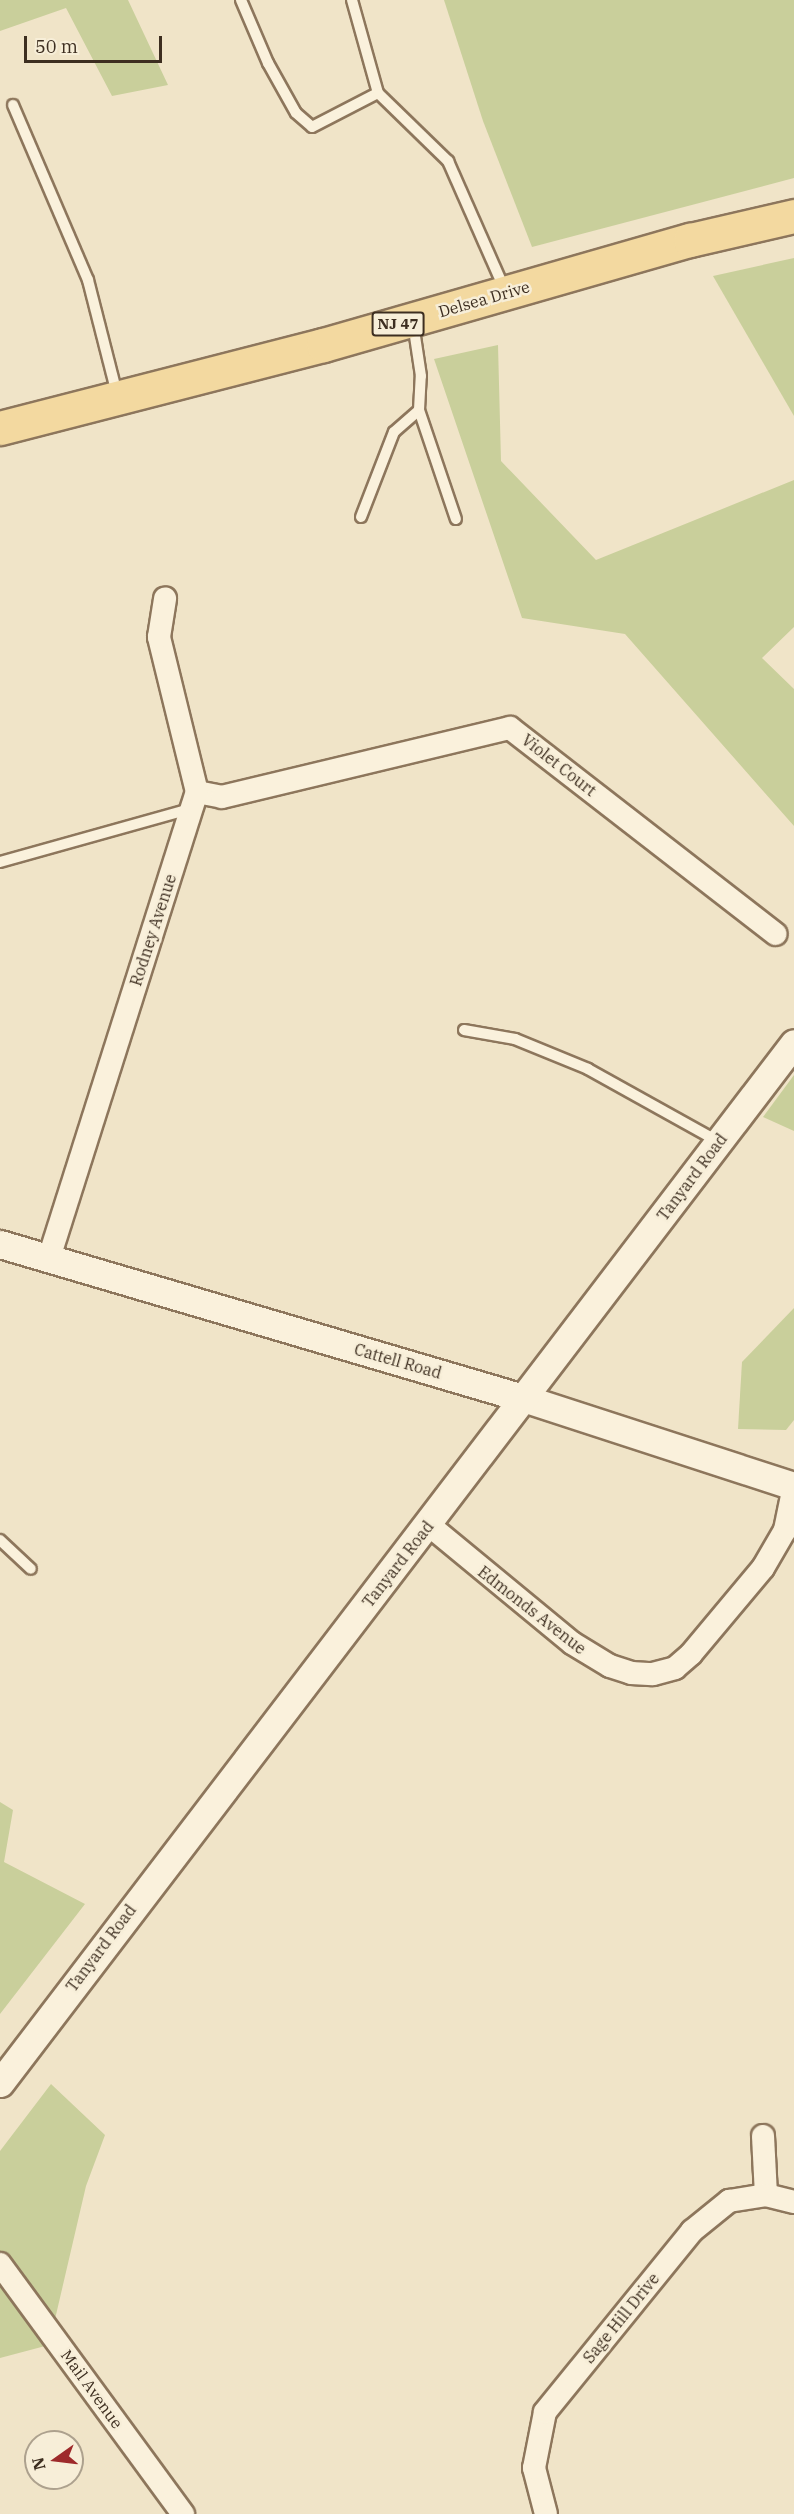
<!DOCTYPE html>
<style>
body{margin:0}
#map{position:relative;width:794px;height:2514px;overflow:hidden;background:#f0e4c8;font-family:"IBM Plex Serif",serif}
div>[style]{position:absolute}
.green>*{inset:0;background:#c9cf9b}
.roads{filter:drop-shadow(2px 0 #8d765c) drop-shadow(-2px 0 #8d765c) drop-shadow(0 2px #8d765c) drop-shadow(0 -2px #8d765c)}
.service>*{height:10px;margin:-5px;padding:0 5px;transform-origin:5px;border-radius:5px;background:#faf1dc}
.minor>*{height:22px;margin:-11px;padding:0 11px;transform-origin:11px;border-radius:11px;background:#faf1dc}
.tertiary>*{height:27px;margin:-13.5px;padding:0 13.5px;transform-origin:13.5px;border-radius:13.5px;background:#faf1dc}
.primary>*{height:33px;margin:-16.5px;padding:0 16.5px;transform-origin:16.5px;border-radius:16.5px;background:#f3d9a0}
span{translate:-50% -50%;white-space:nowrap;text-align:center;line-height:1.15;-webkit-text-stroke:5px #f7eed8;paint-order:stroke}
.shield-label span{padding:2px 4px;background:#f7eed8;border:2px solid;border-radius:4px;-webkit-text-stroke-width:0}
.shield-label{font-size:15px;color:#3d2e20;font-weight:700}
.street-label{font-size:16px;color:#3d2e20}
.north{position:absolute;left:24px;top:2430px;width:60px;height:60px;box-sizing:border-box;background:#f7eed8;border:2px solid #ada18e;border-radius:50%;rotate:256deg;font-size:16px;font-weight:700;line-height:24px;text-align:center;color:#3d2e20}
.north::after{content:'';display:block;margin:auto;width:21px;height:27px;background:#9e2a2b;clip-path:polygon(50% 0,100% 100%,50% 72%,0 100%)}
.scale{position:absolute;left:24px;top:36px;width:138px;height:27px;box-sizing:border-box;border:3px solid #3d2e20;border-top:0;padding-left:8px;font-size:18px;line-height:21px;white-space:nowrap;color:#3d2e20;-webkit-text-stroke:4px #f7eed8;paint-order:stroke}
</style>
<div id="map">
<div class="green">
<i style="clip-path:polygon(0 0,128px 0,168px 85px,112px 96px,66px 8px,0 31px)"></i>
<i style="clip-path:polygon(444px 0,794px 0,794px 178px,532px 247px,483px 121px)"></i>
<i style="clip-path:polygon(794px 258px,794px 416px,713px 276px)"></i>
<i style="clip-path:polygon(498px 345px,501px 461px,596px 560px,794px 480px,794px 627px,762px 658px,794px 689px,794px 826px,625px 634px,522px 618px,434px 359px)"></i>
<i style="clip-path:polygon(794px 1075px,794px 1131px,763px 1117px)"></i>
<i style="clip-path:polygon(794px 1308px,794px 1420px,786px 1430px,738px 1429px,742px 1362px)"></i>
<i style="clip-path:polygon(0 1802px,13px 1810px,4px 1862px,85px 1904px,0 2014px)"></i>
<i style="clip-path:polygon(51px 2084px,105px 2135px,86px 2186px,49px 2345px,0 2358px,0 2151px)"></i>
</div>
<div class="roads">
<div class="service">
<i style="left:241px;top:0;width:69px;rotate:66.8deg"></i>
<i style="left:268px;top:63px;width:57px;rotate:60.8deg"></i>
<i style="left:296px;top:113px;width:21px;rotate:41deg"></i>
<i style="left:312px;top:127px;width:74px;rotate:-27.3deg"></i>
<i style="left:352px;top:0;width:97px;rotate:74.4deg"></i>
<i style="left:378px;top:93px;width:98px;rotate:44.2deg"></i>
<i style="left:448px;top:161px;width:141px;rotate:66.2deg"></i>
<i style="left:13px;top:105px;width:190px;rotate:66.8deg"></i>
<i style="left:88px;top:280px;width:118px;rotate:75.7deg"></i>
<i style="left:419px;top:410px;width:115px;rotate:71.3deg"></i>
<i style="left:361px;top:517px;width:91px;rotate:-68.8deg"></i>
<i style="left:394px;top:432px;width:33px;rotate:-41deg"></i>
<i style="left:419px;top:410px;width:34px;rotate:-87deg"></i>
<i style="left:421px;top:376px;width:54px;rotate:-98.6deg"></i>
<i style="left:0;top:862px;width:197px;rotate:-15.6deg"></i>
<i style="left:464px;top:1030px;width:52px;rotate:10deg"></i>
<i style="left:515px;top:1039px;width:79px;rotate:22.3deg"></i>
<i style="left:588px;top:1069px;width:150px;rotate:29.1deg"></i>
<i style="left:0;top:1540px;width:42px;rotate:43.1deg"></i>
</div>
<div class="minor">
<i style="left:197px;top:792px;width:25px;rotate:11deg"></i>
<i style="left:222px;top:797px;width:296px;rotate:-13.5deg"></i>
<i style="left:510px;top:728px;width:336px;rotate:37.8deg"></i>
<i style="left:49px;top:1258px;width:489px;rotate:-72.4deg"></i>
<i style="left:197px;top:792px;width:160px;rotate:-103.8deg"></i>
<i style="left:159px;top:637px;width:39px;rotate:-81deg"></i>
<i style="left:429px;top:1525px;width:185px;rotate:39.5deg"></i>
<i style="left:572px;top:1643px;width:44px;rotate:31.2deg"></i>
<i style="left:610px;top:1666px;width:22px;rotate:18deg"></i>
<i style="left:631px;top:1673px;width:22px;rotate:3deg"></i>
<i style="left:653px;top:1674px;width:23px;rotate:-15deg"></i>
<i style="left:675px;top:1668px;width:21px;rotate:-41deg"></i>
<i style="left:691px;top:1654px;width:112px;rotate:-50.1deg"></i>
<i style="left:763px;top:1568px;width:44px;rotate:-59.9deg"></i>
<i style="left:785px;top:1530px;width:45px;rotate:-78.4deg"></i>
<i style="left:763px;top:2136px;width:59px;rotate:87.1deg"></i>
<i style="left:0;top:2264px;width:310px;rotate:53.8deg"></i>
<i style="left:546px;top:2514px;width:48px;rotate:-104.6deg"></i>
<i style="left:534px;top:2468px;width:57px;rotate:-78.9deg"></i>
<i style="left:545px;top:2412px;width:233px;rotate:-50.9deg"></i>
<i style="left:692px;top:2231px;width:48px;rotate:-39deg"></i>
<i style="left:729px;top:2201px;width:37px;rotate:-9deg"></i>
<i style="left:766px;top:2195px;width:29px;rotate:14deg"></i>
</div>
<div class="tertiary">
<i style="left:0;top:1244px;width:545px;rotate:16.41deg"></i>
<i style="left:523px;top:1398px;width:285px;rotate:18deg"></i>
<i style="left:0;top:2083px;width:1308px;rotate:-52.64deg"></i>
</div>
<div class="primary">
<i style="left:0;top:428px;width:333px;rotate:-14.4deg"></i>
<i style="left:323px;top:345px;width:382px;rotate:-16deg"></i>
<i style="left:690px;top:240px;width:107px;rotate:-13deg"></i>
</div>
</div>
<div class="shield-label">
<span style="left:398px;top:324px">NJ 47</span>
</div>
<div class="street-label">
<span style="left:484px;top:299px;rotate:-16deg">Delsea Drive</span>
<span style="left:559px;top:765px;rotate:38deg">Violet Court</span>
<span style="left:153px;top:930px;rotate:-72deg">Rodney Avenue</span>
<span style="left:692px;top:1177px;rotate:-53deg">Tanyard Road</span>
<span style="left:398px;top:1361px;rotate:16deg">Cattell Road</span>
<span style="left:398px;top:1564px;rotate:-52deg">Tanyard Road</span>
<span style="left:532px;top:1610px;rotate:38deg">Edmonds Avenue</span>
<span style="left:101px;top:1948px;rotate:-53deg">Tanyard Road</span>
<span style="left:621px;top:2318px;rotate:-51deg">Sage Hill Drive</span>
<span style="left:92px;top:2389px;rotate:54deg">Mail Avenue</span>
</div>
<div class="north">N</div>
<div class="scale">50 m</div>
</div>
